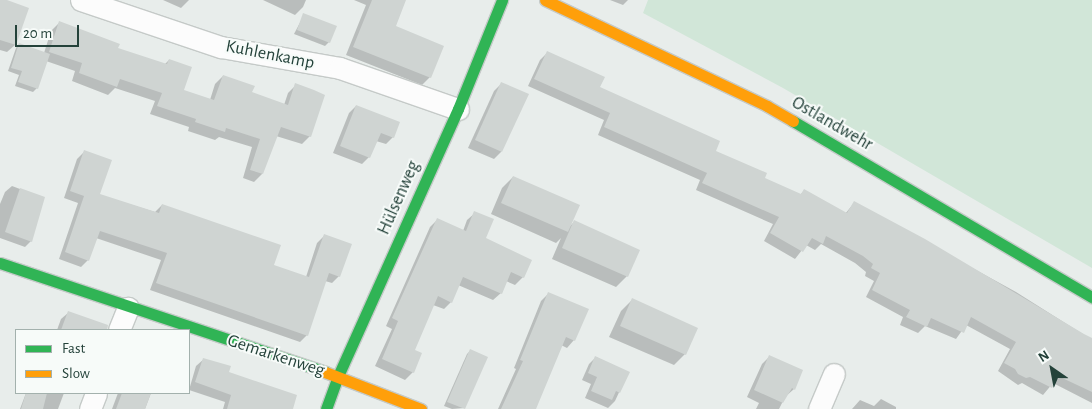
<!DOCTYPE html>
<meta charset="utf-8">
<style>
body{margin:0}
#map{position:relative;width:1092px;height:409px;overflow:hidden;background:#e8edeb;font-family:"Alegreya Sans",sans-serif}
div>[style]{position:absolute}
.green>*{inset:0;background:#d1e6d8}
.shadow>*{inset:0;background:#0003}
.building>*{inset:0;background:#cfd4d2}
.roads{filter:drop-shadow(1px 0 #c5cac8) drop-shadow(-1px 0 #c5cac8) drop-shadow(0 1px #c5cac8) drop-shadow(0 -1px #c5cac8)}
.street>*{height:21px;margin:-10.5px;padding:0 10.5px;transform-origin:10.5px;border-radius:10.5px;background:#fcfcfc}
.fast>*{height:11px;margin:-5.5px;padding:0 5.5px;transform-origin:5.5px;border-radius:5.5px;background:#30b455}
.slow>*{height:11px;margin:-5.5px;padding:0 5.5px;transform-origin:5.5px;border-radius:5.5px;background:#ff9f0a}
span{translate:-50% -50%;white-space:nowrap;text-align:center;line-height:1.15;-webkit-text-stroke:4px #f7fbf9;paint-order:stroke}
.street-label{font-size:18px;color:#24423a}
.legend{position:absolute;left:15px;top:329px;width:175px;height:65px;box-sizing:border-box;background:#f7fbf9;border:1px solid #a3b1ad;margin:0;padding:6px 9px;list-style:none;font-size:15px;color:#24423a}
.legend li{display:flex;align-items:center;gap:10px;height:25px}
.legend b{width:25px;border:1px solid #a3b1ad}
.north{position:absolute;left:1027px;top:344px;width:50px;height:50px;-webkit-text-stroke:4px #f7fbf9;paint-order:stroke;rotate:327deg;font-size:14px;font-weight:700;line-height:20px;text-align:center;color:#24423a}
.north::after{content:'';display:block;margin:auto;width:18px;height:22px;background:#24423a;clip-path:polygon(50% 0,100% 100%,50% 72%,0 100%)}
.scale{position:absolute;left:15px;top:25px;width:64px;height:22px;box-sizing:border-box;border:2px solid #24423a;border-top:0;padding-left:6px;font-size:15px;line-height:18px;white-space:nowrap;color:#24423a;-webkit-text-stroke:4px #f7fbf9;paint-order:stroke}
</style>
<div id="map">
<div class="green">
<i style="clip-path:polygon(648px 0,1092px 0,1092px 268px,783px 88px,643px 13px)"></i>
</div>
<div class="shadow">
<i style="clip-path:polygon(0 0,3px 0,15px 45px,7px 52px,0 50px)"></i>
<i style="clip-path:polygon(163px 0,189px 0,181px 8px)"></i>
<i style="clip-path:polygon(263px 0,306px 0,303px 7px,295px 15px)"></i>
<i style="clip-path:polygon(354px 0,405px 0,394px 27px,430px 77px,422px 85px,346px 55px,366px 5px)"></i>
<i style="clip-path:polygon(610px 0,628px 0,623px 5px)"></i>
<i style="clip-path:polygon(304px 15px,329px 42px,325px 46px,294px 34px)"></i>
<i style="clip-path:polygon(59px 23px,117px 49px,164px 65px,169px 60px,183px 91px,210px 100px,215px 84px,223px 76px,251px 93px,284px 105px,288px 93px,296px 85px,310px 136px,302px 144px,276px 136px,262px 174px,254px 182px,243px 178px,252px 147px,219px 137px,215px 140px,188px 131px,189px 127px,150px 114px,155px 101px,115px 88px,108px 95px,72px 81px,75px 71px,46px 61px,37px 88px,33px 92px,15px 86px,19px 75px,8px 71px,16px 48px,19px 44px,44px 53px,51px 31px)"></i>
<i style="clip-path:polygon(547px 53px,599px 88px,763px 179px,800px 195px,804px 191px,845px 214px,854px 203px,1016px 292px,1092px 340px,1092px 403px,1053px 383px,1043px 395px,1022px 383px,1018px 385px,998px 371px,1010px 349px,966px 325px,956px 339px,925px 326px,918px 333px,900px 325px,903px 317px,866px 297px,874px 281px,865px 276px,866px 272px,855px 263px,821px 244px,815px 250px,806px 245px,795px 259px,764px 241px,773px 224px,696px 190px,700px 180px,598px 135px,604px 120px,528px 86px,540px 60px)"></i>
<i style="clip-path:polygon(502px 83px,501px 152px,494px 159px,468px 148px,494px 91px)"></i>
<i style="clip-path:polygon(356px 106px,393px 137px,386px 144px,376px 141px,369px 157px,362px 164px,333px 153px,349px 113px)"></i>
<i style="clip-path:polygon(84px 152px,99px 195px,155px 212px,162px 205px,272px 266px,306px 277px,317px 243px,324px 236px,339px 276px,332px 283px,325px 281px,307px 335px,300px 342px,150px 290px,161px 260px,96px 238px,88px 260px,81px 267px,59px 259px,78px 203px,64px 198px,77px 159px)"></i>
<i style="clip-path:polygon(513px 177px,569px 227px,574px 222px,627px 276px,616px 287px,552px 259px,561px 238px,556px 243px,491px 214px,502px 188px)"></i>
<i style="clip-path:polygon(12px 186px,44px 198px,31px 241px,25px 247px,0 238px,0 204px,5px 192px)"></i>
<i style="clip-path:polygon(475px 213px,484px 239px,523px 277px,515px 285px,506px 281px,501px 293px,493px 300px,458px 285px,451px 302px,444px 309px,433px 305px,413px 351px,413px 372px,405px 380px,375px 366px,392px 329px,386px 326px,430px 227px,437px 220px,463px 231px,467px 220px)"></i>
<i style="clip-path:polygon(549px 293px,574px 340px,567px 348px,561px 345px,535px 409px,498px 409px,516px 369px,514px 368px,541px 301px)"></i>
<i style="clip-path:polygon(632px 300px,685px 354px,674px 365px,609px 337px,621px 311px)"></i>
<i style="clip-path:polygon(68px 313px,94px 322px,91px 330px,57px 330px,61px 319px)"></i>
<i style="clip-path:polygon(471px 350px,464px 408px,452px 409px,444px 406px,467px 354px)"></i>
<i style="clip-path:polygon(596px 357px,628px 373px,615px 401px,608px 408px,585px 398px,591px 384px,582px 380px,589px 364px)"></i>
<i style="clip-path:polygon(769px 357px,794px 389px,785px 397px,779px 409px,756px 409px,759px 403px,747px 397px,762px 364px)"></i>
<i style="clip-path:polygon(204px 359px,227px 373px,291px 409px,223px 409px,225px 402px,189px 390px,196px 366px)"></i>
<i style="clip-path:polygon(26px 393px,64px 393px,58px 409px,20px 409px)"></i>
<i style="clip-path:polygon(118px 393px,151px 393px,145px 409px,112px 409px)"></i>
<i style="clip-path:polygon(881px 399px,896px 407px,896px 409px,852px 409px,860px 400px,874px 406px)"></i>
</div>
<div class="building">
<i style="clip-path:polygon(0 0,7px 0,29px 8px,16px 45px,0 40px)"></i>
<i style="clip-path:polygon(372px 0,406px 0,396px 26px,444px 46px,431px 78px,353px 47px)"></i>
<i style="clip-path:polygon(303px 13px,337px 26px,330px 43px,297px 30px)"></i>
<i style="clip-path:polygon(59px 21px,120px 44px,118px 48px,167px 64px,169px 59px,192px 67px,184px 90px,214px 100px,223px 75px,255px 86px,252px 92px,288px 105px,295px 83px,314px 90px,325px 95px,311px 137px,281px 127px,263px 174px,250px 170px,260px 139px,226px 128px,225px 132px,195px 122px,196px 119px,157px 106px,162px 93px,120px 79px,117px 87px,79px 73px,82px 63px,49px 52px)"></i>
<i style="clip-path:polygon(19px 43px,50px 54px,38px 89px,18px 82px,22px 71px,11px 68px)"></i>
<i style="clip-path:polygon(547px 51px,605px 77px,600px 87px,720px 141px,716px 151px,767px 173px,765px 178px,801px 194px,804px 189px,847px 213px,854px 201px,925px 239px,1084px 334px,1092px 338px,1092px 392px,1058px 376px,1052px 388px,1030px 377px,1026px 378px,1018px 374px,1015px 369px,1004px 363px,1016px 342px,971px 317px,964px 333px,931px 318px,927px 327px,906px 317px,910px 310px,872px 290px,880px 273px,871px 268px,873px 264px,863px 256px,826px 236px,823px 244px,812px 238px,803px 252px,770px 233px,779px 217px,702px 183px,707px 173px,604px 127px,610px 113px,534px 79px)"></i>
<i style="clip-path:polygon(501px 82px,529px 94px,502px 152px,475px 140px)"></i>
<i style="clip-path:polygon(356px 105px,400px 122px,394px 138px,381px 133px,370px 158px,340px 146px)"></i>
<i style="clip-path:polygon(84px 150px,112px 160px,100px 194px,159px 213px,162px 204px,281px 245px,274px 265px,309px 277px,324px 234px,352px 244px,340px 277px,329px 273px,308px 336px,156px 283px,167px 253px,100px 231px,89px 261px,65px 252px,84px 196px,70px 191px)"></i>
<i style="clip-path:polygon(513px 176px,580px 205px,568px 232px,501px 203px)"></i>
<i style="clip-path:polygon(20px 188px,45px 197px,32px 242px,5px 232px)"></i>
<i style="clip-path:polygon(474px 211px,494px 219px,486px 238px,532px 260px,524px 278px,511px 272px,502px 294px,463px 277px,452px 303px,438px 296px,415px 350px,422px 353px,414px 373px,382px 359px,398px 321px,392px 318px,437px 218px,466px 231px)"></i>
<i style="clip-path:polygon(574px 220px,640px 250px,628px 277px,562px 248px)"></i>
<i style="clip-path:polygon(548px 292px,589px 309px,575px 341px,566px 337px,536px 409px,501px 409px,523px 361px,520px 360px)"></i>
<i style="clip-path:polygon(632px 298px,698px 328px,686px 355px,620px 326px)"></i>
<i style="clip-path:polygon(68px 311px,108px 325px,107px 330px,61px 330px)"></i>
<i style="clip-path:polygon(470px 349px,488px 357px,465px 409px,447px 402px)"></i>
<i style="clip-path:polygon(769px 355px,803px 370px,795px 390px,792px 388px,783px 403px,754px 390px)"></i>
<i style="clip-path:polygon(595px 356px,630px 372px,620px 393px,616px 391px,612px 400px,591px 391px,597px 377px,588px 373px)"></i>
<i style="clip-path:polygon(203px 358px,231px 366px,229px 372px,297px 395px,293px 409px,227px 409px,231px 395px,195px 382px)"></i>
<i style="clip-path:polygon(26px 393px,47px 393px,43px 409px,21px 409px)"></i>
<i style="clip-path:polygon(122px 393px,151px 393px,145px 409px,116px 409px)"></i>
</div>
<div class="roads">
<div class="street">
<i style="left:81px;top:0;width:148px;rotate:18.6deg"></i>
<i style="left:221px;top:47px;width:121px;rotate:10deg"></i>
<i style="left:340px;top:68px;width:125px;rotate:19.2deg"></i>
<i style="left:119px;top:330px;width:24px;rotate:-68deg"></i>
<i style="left:90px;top:409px;width:17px;rotate:-69deg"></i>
<i style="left:819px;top:409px;width:38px;rotate:-67deg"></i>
</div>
<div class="fast">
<i style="left:793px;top:121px;width:347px;rotate:30.5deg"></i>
<i style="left:0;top:263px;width:343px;rotate:18.5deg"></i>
<i style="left:326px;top:409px;width:35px;rotate:-70deg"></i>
<i style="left:338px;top:376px;width:293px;rotate:-65.8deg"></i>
<i style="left:458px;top:109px;width:118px;rotate:-68deg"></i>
</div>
<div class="slow">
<i style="left:545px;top:0;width:246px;rotate:25.5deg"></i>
<i style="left:767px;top:106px;width:30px;rotate:30deg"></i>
<i style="left:325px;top:372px;width:103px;rotate:21.1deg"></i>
</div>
</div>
<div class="street-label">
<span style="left:270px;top:55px;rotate:11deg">Kuhlenkamp</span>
<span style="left:832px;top:124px;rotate:30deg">Ostlandwehr</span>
<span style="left:399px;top:198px;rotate:-66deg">Hülsenweg</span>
<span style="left:276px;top:356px;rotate:18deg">Gemarkenweg</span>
</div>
<ul class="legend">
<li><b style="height:6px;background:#30b455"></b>Fast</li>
<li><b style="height:6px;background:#ff9f0a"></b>Slow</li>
</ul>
<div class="north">N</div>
<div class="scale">20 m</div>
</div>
